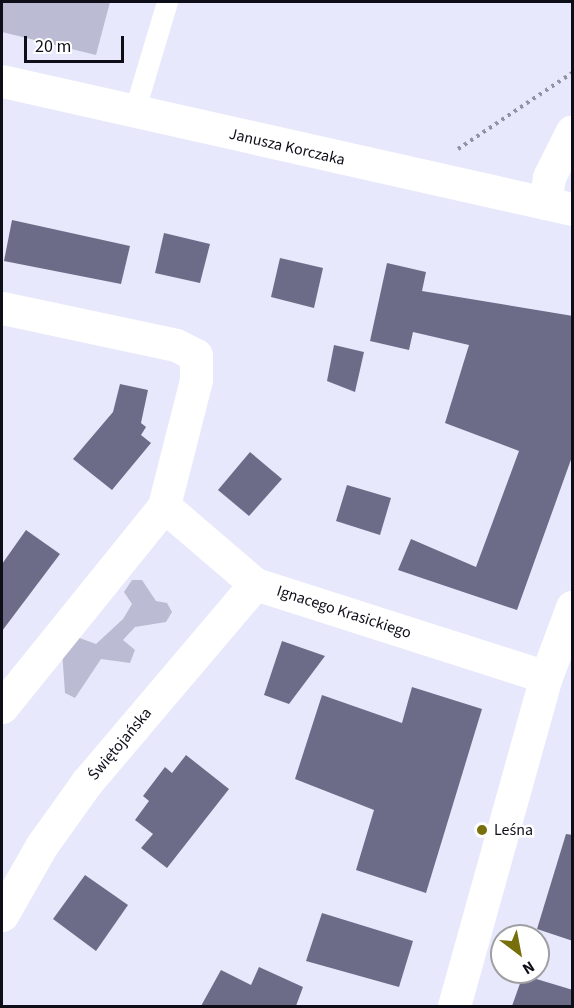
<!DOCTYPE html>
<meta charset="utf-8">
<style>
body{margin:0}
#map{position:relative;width:574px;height:1008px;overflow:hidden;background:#e7e8fb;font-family:"Source Sans 3",sans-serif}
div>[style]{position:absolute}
.green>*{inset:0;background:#bbbcd3}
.building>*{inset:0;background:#6c6c89}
.path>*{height:4px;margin-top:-2px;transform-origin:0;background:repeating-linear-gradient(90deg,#9192a2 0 3px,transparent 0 7.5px)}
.service>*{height:21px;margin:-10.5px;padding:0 10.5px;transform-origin:10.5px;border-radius:10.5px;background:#fff}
.minor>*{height:33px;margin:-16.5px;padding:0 16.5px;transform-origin:16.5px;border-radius:16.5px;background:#fff}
.dots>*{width:16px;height:16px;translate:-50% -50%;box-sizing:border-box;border:3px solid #fff;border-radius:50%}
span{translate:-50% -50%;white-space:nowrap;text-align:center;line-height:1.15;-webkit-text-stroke:5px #fff;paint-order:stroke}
.street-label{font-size:16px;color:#0e0e19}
.poi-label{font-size:16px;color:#0e0e19}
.left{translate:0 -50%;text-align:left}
.frame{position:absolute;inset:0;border:3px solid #0e0e19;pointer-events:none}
.north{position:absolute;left:490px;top:924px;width:60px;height:60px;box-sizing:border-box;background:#fff;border:2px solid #9f9fa3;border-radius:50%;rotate:148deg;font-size:16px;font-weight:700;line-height:24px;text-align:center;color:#0e0e19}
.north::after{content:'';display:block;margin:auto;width:21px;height:27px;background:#776e0c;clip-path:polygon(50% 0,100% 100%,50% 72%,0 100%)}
.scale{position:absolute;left:24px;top:36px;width:100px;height:27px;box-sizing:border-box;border:3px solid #0e0e19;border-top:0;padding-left:8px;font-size:18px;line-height:21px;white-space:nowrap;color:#0e0e19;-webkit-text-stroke:4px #fff;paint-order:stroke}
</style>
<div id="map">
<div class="green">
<i style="clip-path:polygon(2px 2px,110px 2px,96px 55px,2px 32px)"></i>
<i style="clip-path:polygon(132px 580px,142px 580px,156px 601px,167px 603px,172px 612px,166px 622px,135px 627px,123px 640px,135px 650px,130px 663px,101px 659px,75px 698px,65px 693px,62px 651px,74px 636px,96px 644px,123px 619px,132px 604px,124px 592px)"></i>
</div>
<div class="building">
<i style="clip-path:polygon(12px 220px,130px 246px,121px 284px,4px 261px)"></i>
<i style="clip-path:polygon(164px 233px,210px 244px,200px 283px,155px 273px)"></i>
<i style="clip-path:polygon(280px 258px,323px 268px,314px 308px,271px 297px)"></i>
<i style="clip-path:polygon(387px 263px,426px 272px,422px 291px,573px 316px,573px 454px,517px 610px,398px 570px,411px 539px,476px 567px,519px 451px,445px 423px,469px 345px,413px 332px,409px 350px,370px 341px)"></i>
<i style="clip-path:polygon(334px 345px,364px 352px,355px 392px,327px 381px)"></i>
<i style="clip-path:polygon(120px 384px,148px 390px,141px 423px,146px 427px,141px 435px,151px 443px,112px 490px,73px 459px,113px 412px)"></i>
<i style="clip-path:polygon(250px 452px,282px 479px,249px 516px,218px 490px)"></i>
<i style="clip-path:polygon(347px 485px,391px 498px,380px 535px,336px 521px)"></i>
<i style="clip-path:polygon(26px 530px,60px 554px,2px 631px,2px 564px)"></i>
<i style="clip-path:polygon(282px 641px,325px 656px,289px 704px,264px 695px)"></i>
<i style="clip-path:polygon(412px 687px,482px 709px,426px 893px,356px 870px,374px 810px,295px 779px,322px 695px,402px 723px)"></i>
<i style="clip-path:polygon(186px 755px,229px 789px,167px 868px,141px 848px,153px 834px,135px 820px,149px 801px,143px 796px,165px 767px,172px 773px)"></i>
<i style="clip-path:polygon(566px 834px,573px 835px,573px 941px,537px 929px)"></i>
<i style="clip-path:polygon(85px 875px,128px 905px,96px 951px,53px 919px)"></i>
<i style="clip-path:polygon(322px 913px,413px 941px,399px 987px,306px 961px)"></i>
<i style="clip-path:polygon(259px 967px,303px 987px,296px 1006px,201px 1006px,221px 970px,251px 985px)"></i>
<i style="clip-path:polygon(523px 975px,573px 990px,573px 1006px,512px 1006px)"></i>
</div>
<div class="path">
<i style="left:458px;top:149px;width:137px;rotate:-33.7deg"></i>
</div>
<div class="service">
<i style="left:134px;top:112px;width:115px;rotate:-73.3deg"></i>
</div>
<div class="minor">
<i style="left:2px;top:81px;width:584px;rotate:12.66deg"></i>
<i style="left:545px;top:203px;width:26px;rotate:-81deg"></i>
<i style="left:549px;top:177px;width:51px;rotate:-63.4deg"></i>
<i style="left:2px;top:308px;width:178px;rotate:12deg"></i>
<i style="left:176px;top:345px;width:22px;rotate:27deg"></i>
<i style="left:196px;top:355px;width:25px;rotate:90deg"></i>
<i style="left:196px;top:380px;width:130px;rotate:104.3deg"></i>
<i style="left:2px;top:707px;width:258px;rotate:-51.1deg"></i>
<i style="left:164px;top:506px;width:120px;rotate:40.6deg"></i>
<i style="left:255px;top:584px;width:305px;rotate:17.7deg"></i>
<i style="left:2px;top:915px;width:81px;rotate:-60.3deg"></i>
<i style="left:42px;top:845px;width:77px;rotate:-54.5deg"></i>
<i style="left:87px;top:782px;width:260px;rotate:-49.7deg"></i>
<i style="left:454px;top:1006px;width:342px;rotate:-74.4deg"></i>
<i style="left:546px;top:677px;width:75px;rotate:-69.6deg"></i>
</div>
<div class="dots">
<i style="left:482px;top:830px;background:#776e0c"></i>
</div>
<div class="street-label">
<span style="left:287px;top:147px;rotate:13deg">Janusza Korczaka</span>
<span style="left:344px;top:612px;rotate:18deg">Ignacego Krasickiego</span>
<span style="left:120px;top:744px;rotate:-50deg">Świętojańska</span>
</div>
<div class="poi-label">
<span class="left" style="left:494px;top:830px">Leśna</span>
</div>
<div class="frame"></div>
<div class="north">N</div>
<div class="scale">20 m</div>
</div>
